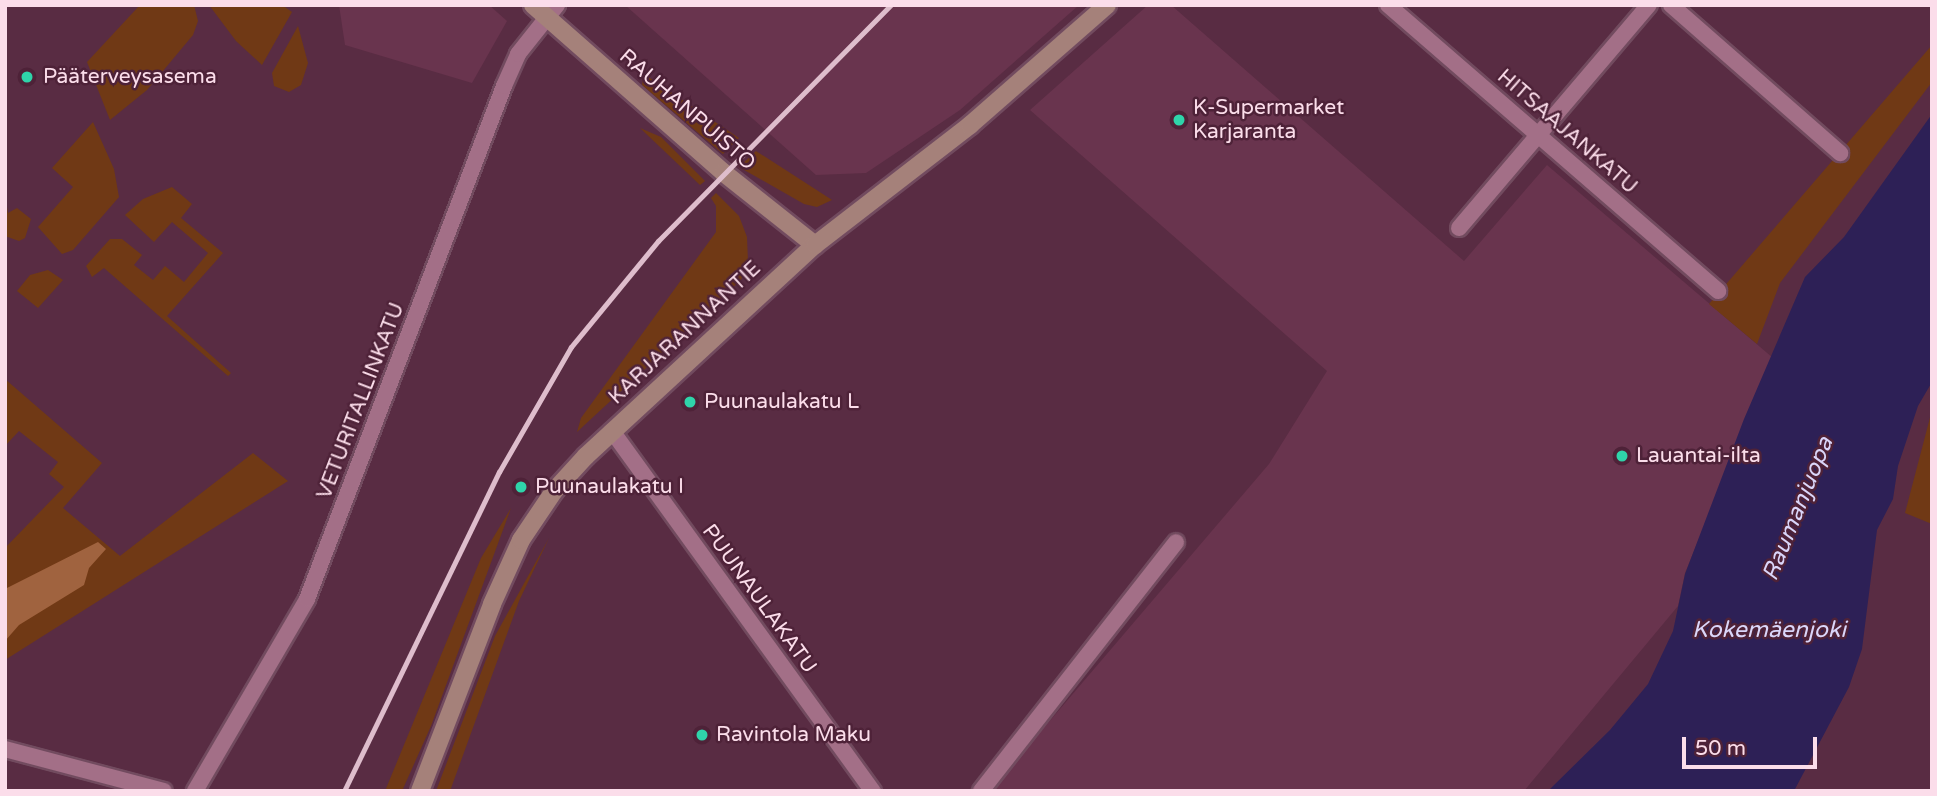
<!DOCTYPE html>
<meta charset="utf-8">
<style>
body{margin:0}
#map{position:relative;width:1937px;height:796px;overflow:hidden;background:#592c43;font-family:"Varela Round",sans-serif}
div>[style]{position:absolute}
.built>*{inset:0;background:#69344e}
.green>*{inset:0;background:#703915}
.forest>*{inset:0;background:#a0633f}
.water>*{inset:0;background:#2d2056}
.roads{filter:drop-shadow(2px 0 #724b5f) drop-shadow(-2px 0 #724b5f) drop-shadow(0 2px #724b5f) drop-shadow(0 -2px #724b5f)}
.street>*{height:16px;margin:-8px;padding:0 8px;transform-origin:8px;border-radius:8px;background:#a36f87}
.secondary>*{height:18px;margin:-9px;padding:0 9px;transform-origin:9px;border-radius:9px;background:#a5817a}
.rail>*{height:5px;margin:-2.5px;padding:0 2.5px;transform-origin:2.5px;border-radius:2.5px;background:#debdcc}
.dots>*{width:19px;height:19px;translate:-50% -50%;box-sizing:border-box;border:4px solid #4e2238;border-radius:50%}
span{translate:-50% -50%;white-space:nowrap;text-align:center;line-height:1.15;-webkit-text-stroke:5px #4e2238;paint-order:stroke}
.poi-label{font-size:21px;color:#fbddea}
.left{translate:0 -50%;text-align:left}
.street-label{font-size:21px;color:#fbddea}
.water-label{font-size:23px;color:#dad6fa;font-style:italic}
.frame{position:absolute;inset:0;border:7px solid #fbddea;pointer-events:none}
.scale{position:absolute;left:1682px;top:737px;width:135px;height:32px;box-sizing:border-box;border:4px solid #fbddea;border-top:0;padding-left:9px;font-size:21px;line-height:24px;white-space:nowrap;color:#fbddea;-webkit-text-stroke:5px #4e2238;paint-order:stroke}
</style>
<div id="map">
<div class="built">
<i style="clip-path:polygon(339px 5px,489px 5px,507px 21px,472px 83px,345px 45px)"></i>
<i style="clip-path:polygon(625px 5px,1079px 5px,960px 110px,866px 173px,816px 175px)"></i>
<i style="clip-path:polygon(1148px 5px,1171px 5px,1464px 261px,1547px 165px,1773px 358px,1685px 573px,1678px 606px,1524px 791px,990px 791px,1269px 464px,1327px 371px,1030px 110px)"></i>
</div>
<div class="green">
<i style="clip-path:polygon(140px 5px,194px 5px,198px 21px,193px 35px,147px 90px,110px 120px,87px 62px)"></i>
<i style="clip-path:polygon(209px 5px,282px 5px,292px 12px,262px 65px,236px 41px)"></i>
<i style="clip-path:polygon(298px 26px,308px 63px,301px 85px,289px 92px,274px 86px,272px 73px)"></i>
<i style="clip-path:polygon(1932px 45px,1932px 82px,1780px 283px,1757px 344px,1709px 304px)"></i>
<i style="clip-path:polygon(644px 74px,739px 138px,723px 154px,642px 85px)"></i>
<i style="clip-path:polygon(93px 122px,114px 169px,119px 197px,73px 250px,62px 254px,38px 227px,73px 187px,52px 168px)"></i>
<i style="clip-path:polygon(640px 128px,661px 137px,705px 181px,700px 185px)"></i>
<i style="clip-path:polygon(756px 151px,829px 198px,832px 200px,817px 207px,804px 204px,739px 167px)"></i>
<i style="clip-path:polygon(172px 187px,192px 204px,181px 218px,223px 253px,167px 316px,231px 373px,228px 376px,104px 268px,92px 277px,86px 266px,110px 239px,122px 239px,142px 255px,134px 265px,153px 280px,165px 266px,184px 282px,208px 253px,172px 222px,154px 242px,125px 215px,143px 199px)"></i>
<i style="clip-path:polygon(716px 193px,739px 216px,747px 237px,748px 261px,741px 280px,577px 432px,581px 418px,716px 232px,716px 206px,711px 198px)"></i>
<i style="clip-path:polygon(5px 195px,8px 213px,17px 208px,31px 219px,25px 238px,19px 241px,5px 236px)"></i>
<i style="clip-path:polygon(48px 270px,63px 280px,38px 308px,17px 291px,30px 275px)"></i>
<i style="clip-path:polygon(5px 379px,102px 463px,63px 508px,120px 556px,253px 453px,288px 481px,5px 660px,5px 548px,64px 487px,49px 474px,58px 462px,19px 431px,5px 446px)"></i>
<i style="clip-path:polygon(1932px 410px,1932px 524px,1905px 513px)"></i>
<i style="clip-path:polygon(511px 508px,431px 726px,402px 791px,385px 791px,481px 558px)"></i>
<i style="clip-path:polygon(549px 538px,519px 601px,450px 791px,436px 791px,495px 636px)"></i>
</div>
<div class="forest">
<i style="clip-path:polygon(98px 542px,106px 549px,89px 568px,84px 585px,19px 625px,5px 641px,5px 589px)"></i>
</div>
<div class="water">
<i style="clip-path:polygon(1932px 114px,1932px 382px,1918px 406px,1898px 466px,1893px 499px,1877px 530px,1862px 649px,1849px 687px,1794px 791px,1548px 791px,1610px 730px,1648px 684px,1673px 631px,1685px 574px,1744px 419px,1805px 277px,1844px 237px)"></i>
</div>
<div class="roads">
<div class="street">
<i style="left:1388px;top:5px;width:437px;rotate:40.9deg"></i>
<i style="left:1671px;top:5px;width:225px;rotate:41.2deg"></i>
<i style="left:1459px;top:228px;width:293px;rotate:-49.6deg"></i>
<i style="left:612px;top:431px;width:445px;rotate:54.1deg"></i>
<i style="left:5px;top:749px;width:164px;rotate:14.8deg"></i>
<i style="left:195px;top:791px;width:222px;rotate:-59.7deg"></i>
<i style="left:307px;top:599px;width:550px;rotate:-68.99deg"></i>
<i style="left:504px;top:86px;width:35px;rotate:-66deg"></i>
<i style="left:518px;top:54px;width:63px;rotate:-51.5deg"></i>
<i style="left:981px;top:791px;width:316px;rotate:-51.9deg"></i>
</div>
<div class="secondary">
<i style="left:533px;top:5px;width:254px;rotate:41.3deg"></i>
<i style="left:724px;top:173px;width:116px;rotate:38.4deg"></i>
<i style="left:420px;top:791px;width:200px;rotate:-68.9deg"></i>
<i style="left:492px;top:604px;width:70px;rotate:-65.6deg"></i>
<i style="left:521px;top:540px;width:59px;rotate:-56deg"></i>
<i style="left:554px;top:491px;width:47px;rotate:-47.6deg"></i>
<i style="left:586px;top:456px;width:311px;rotate:-42.7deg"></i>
<i style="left:815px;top:245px;width:196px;rotate:-37.7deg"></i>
<i style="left:970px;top:125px;width:182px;rotate:-41.2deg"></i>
</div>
</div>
<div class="rail">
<i style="left:344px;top:791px;width:355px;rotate:-64.1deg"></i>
<i style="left:499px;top:472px;width:144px;rotate:-60.1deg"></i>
<i style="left:571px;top:347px;width:137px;rotate:-50.6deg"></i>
<i style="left:658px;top:241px;width:332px;rotate:-45.4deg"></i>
</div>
<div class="dots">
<i style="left:27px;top:77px;background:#2fd4aa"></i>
<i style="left:1179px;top:120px;background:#2fd4aa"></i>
<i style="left:690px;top:402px;background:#2fd4aa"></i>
<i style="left:1622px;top:456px;background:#2fd4aa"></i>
<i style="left:521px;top:487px;background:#2fd4aa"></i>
<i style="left:702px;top:735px;background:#2fd4aa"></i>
</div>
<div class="poi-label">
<span class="left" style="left:43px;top:77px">Pääterveysasema</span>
<span class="left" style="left:1193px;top:120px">K-Supermarket<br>Karjaranta</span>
<span class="left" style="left:704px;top:402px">Puunaulakatu L</span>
<span class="left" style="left:1636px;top:456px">Lauantai-ilta</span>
<span class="left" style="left:535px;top:487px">Puunaulakatu I</span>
<span class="left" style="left:716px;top:735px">Ravintola Maku</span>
</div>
<div class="street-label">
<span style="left:687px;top:110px;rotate:41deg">RAUHANPUISTO</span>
<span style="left:1567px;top:132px;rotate:41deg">HITSAAJANKATU</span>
<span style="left:685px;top:333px;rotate:-43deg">KARJARANNANTIE</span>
<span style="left:361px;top:401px;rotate:-69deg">VETURITALLINKATU</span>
<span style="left:759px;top:599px;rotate:54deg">PUUNAULAKATU</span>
</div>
<div class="water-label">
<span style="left:1798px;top:509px;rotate:-68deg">Raumanjuopa</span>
<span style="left:1769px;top:630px">Kokemäenjoki</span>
</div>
<div class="frame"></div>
<div class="scale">50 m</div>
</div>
